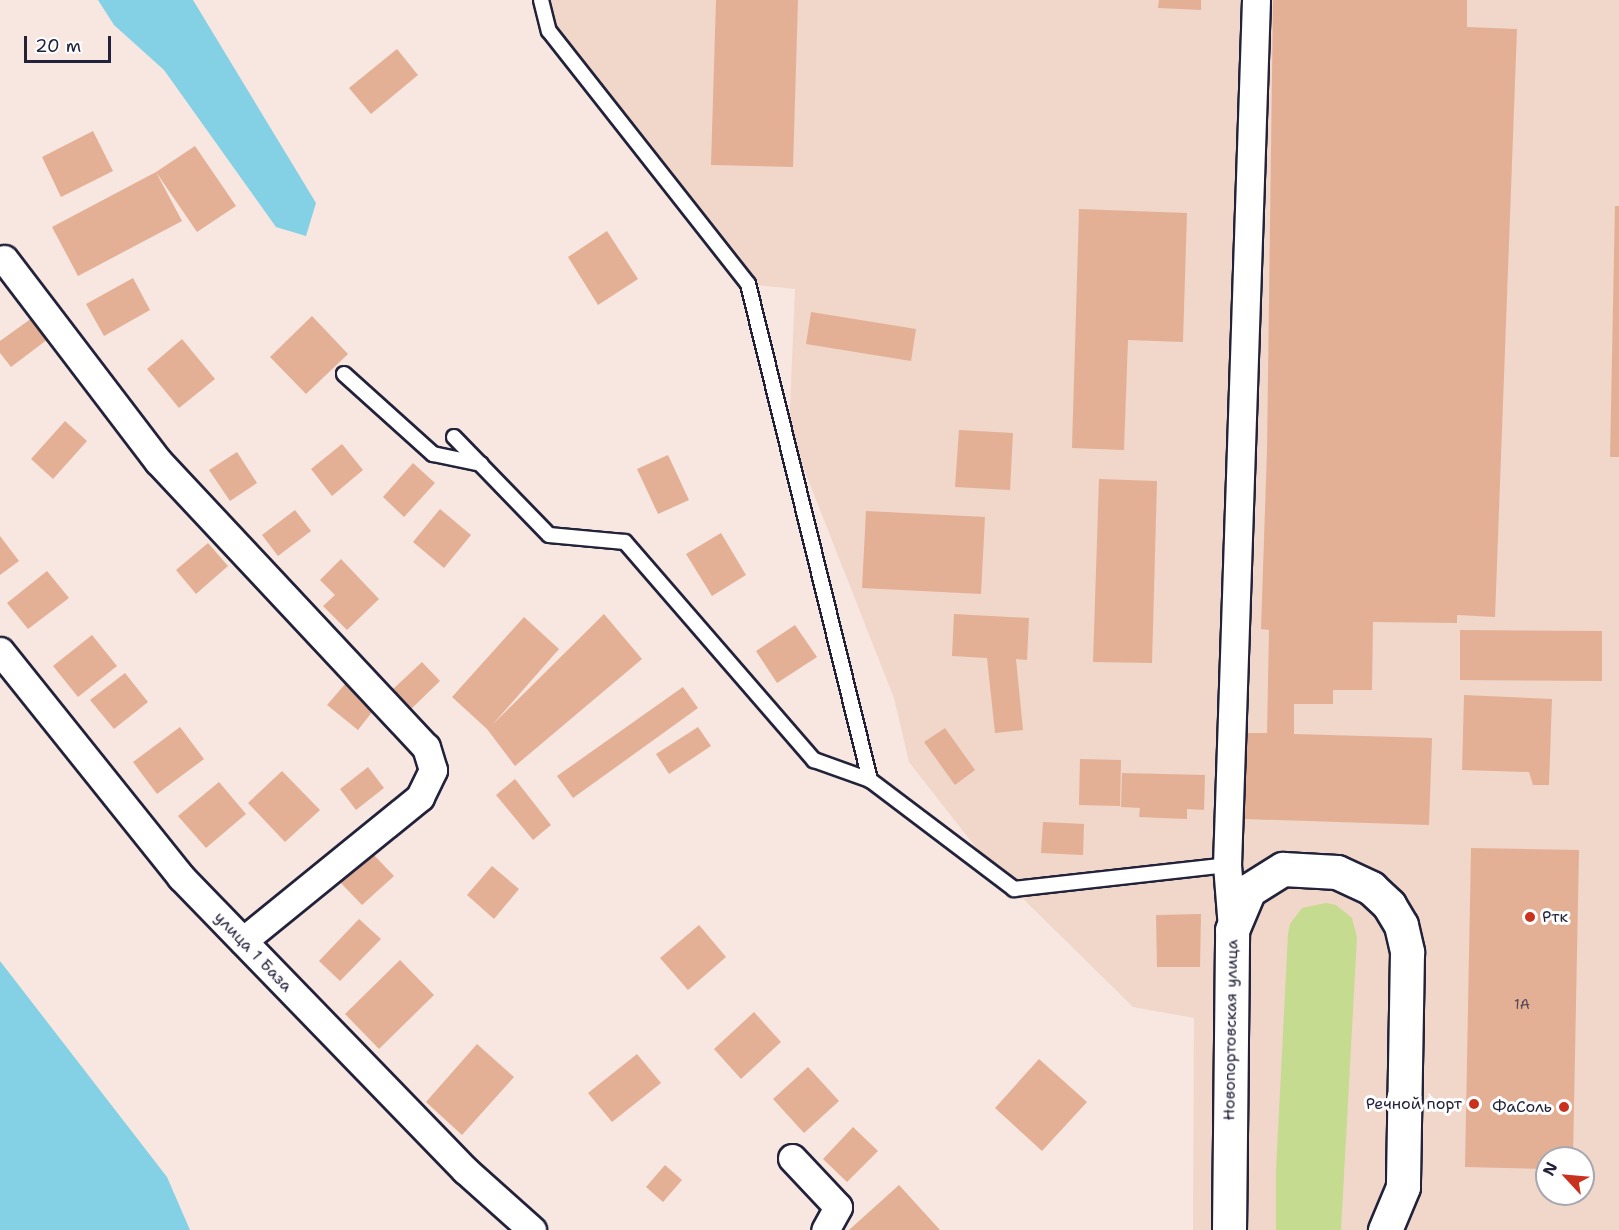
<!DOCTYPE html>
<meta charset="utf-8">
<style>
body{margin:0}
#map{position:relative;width:1619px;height:1230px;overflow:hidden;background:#f7e7e0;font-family:"Shantell Sans",sans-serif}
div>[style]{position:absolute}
.built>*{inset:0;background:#f1d6ca}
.green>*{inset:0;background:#c5db90}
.water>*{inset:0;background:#84d0e4}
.building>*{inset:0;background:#e3b096}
.roads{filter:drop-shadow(2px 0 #22223b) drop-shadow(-2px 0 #22223b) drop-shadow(0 2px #22223b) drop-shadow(0 -2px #22223b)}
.lane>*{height:14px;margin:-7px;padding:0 7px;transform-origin:7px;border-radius:7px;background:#fff}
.street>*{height:27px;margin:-13.5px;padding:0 13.5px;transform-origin:13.5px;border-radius:13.5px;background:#fff}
.secondary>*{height:33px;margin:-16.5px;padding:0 16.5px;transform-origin:16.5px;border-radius:16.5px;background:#fff}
.dots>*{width:16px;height:16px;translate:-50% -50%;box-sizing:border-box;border:3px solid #fff;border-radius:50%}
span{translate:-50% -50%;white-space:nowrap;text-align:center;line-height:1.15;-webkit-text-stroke:6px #fff;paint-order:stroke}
.number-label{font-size:14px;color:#524652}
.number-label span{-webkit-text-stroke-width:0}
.poi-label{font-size:16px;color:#22223b}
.left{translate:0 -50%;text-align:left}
.right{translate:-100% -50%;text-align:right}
.street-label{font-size:16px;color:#22223b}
.north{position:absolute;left:1535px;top:1146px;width:60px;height:60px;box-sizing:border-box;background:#fff;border:2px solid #a7a7b1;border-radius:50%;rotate:296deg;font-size:16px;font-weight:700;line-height:24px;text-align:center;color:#22223b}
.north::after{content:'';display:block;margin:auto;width:21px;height:27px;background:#c8321e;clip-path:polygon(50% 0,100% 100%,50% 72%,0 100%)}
.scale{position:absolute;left:24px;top:36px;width:87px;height:27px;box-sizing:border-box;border:3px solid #22223b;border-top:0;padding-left:8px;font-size:18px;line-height:21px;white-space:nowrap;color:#22223b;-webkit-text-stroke:4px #fff;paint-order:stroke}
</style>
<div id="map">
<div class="built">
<i style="clip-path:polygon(evenodd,551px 0,1619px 0,1619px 1230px,1193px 1230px,1194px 1018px,1133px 1007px,992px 868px,909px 762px,894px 698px,789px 431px,795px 289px,748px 284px,619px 105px,576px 79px,549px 32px,551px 0,1547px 1158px,1583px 1158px,1583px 1194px,1547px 1194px,1547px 1158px)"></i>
</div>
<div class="green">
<i style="clip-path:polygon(1326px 903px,1336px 905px,1352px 918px,1357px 937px,1341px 1230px,1276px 1230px,1276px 1171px,1288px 934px,1290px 924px,1302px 908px)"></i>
</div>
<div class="water">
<i style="clip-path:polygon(98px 0,193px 0,316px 203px,306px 236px,276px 227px,164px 70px,114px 25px)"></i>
<i style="clip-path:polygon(0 961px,167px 1177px,190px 1230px,0 1230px)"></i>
</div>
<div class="building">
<i style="clip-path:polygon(716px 0,798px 0,793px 167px,711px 165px)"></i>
<i style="clip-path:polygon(1159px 0,1201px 0,1201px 10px,1158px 8px)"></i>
<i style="clip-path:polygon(1273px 0,1467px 0,1467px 27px,1517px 29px,1495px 617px,1457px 615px,1457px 623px,1373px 622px,1372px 690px,1333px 690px,1333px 704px,1294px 704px,1294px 734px,1432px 738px,1429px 825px,1244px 819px,1246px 733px,1267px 733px,1269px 630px,1261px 629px,1267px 450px)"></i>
<i style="clip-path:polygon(397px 49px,418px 75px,371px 114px,349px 88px)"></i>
<i style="clip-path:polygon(93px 131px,113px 171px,61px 197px,42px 157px)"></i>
<i style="clip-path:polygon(195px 146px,236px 206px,197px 232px,156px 172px,182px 221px,78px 276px,52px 227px,156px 172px)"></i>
<i style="clip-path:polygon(1615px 206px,1619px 206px,1619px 457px,1610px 457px)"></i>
<i style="clip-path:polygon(1079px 209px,1187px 213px,1183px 342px,1128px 340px,1124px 450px,1072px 448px)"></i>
<i style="clip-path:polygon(607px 231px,638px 279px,598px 305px,568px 257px)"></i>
<i style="clip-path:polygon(133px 278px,150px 310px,104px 336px,86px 304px)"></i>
<i style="clip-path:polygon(811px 312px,916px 329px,911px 361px,806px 344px)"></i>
<i style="clip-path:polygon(312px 316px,348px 354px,306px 394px,270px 357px)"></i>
<i style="clip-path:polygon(32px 318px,48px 339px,11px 367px,0 353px,0 341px)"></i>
<i style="clip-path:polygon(182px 339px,215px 379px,179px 408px,147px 369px)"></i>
<i style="clip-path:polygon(65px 421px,87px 441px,53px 479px,31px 459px)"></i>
<i style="clip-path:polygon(959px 430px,1013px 433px,1010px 490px,955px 487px)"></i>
<i style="clip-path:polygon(342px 444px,363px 470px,332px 496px,311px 469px)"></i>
<i style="clip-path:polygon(237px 452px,257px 483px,230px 501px,209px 470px)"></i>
<i style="clip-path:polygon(668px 455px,689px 500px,658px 514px,637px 469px)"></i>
<i style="clip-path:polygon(413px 463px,435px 483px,404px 517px,383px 497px)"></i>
<i style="clip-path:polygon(1099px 479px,1157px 481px,1152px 663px,1093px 662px)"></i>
<i style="clip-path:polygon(440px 509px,471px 535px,444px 568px,413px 542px)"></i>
<i style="clip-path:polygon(295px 510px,311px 531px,278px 556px,262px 535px)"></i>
<i style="clip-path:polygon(866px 511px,985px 517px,981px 594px,862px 588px)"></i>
<i style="clip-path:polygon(721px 533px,746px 575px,712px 596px,686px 554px)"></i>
<i style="clip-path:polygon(0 536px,19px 561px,0 575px)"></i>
<i style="clip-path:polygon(208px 543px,228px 566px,196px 594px,176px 570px)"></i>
<i style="clip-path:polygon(341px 559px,379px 599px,347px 630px,323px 606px,335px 595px,320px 580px)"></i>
<i style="clip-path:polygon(47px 571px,69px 598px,28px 629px,7px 603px)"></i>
<i style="clip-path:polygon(604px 614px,642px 659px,515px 766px,487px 729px,452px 697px,524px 617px,559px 649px,493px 724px)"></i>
<i style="clip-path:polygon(954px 614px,1029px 618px,1027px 660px,1016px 659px,1023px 730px,995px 733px,987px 658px,952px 656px)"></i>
<i style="clip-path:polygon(795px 625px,817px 657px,777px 683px,756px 651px)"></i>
<i style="clip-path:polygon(1460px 630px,1602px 631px,1602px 681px,1460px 680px)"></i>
<i style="clip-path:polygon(92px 635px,117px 666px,78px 697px,53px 666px)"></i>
<i style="clip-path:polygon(422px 662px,440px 681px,410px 710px,392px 690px)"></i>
<i style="clip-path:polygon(125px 673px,148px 702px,114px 729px,90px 700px)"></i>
<i style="clip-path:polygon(346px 683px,376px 707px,358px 730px,327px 705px)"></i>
<i style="clip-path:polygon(683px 687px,698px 708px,573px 798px,557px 776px)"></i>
<i style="clip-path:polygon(1464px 695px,1552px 699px,1549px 785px,1533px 785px,1529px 772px,1462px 770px)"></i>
<i style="clip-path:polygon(180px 727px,204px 759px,157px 794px,133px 762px)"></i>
<i style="clip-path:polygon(698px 727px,711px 746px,669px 774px,656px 754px)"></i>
<i style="clip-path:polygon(945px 728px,975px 770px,955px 785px,924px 742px)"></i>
<i style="clip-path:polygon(1080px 759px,1121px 760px,1120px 806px,1079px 805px)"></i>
<i style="clip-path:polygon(368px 767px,384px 788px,356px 810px,340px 789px)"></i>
<i style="clip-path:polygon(282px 771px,320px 810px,285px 842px,248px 803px)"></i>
<i style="clip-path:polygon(1122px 773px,1205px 775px,1204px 810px,1187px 809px,1187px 819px,1139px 817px,1140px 808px,1121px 807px)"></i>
<i style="clip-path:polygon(515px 779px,551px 825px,533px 840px,496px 795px)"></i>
<i style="clip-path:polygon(219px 782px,246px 814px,206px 848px,178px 816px)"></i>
<i style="clip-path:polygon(1043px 822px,1084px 824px,1083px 855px,1041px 853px)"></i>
<i style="clip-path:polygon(1471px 848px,1579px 850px,1573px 1158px,1547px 1158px,1547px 1169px,1465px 1167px)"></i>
<i style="clip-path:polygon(371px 852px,394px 876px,362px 905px,339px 881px)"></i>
<i style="clip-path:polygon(492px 866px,519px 889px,494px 919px,467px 895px)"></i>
<i style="clip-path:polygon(1201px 914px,1200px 967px,1157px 967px,1156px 915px)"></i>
<i style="clip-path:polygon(359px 919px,381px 939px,340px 981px,319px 961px)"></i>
<i style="clip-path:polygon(699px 925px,726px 957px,688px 990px,660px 958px)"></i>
<i style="clip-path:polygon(400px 960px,434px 995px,379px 1049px,345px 1014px)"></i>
<i style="clip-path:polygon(754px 1012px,781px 1042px,741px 1079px,714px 1049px)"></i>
<i style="clip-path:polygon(477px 1044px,514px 1077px,462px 1135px,426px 1102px)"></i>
<i style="clip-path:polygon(637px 1054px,661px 1083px,612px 1122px,588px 1093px)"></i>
<i style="clip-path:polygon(1039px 1059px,1087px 1102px,1042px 1151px,995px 1108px)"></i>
<i style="clip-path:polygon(808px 1067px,839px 1101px,804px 1133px,773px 1099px)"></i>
<i style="clip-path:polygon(853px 1127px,878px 1151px,847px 1182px,823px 1159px)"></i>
<i style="clip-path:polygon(665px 1165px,682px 1180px,663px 1202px,646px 1187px)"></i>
<i style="clip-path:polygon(899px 1185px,940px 1230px,849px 1230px)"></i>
</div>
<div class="roads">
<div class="lane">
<i style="left:541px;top:0;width:32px;rotate:76deg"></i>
<i style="left:549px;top:31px;width:322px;rotate:51.8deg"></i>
<i style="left:748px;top:284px;width:511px;rotate:76.18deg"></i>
<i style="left:870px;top:780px;width:181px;rotate:37.1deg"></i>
<i style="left:1014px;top:889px;width:214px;rotate:-6.4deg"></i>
<i style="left:344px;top:374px;width:120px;rotate:42deg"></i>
<i style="left:433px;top:454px;width:49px;rotate:11.8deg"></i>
<i style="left:454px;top:437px;width:136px;rotate:45.9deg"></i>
<i style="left:549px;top:535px;width:76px;rotate:5.3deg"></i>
<i style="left:625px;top:542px;width:289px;rotate:49.1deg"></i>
<i style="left:814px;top:760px;width:59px;rotate:19.7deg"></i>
</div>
<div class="street">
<i style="left:4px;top:259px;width:254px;rotate:52.7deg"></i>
<i style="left:158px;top:461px;width:392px;rotate:46.9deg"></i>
<i style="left:426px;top:747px;width:24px;rotate:73deg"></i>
<i style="left:433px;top:770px;width:30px;rotate:116deg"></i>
<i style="left:420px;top:797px;width:228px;rotate:140.9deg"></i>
<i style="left:0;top:651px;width:290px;rotate:51.3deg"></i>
<i style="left:181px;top:877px;width:408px;rotate:45.9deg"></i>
<i style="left:465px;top:1170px;width:90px;rotate:41.8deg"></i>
<i style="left:1232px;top:928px;width:63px;rotate:-94.5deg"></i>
<i style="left:1227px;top:865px;width:865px;rotate:-88.08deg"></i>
<i style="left:792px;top:1158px;width:67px;rotate:46.8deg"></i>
<i style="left:838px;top:1207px;width:26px;rotate:119deg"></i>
</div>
<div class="secondary">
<i style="left:1229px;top:1230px;width:300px;rotate:-89.4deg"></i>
<i style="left:1232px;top:930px;width:43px;rotate:-67deg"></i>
<i style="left:1249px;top:890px;width:40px;rotate:-32deg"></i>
<i style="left:1283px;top:869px;width:54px;rotate:3.2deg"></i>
<i style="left:1337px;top:872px;width:38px;rotate:25deg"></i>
<i style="left:1371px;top:888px;width:25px;rotate:43deg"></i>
<i style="left:1389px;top:905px;width:23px;rotate:59deg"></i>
<i style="left:1401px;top:925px;width:28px;rotate:77deg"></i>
<i style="left:1407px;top:952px;width:235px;rotate:91deg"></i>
<i style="left:1403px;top:1187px;width:47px;rotate:112.7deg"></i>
</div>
</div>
<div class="dots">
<i style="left:1530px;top:917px;background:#c8321e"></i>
<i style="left:1474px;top:1104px;background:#c8321e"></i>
<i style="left:1564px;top:1107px;background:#c8321e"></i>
</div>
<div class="number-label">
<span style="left:1522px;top:1004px">1А</span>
</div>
<div class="poi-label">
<span class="left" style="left:1542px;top:917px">Ртк</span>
<span class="right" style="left:1462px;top:1104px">Речной порт</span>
<span class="right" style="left:1552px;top:1107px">ФаСоль</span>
</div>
<div class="street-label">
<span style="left:253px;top:952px;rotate:46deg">улица 1 База</span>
<span style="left:1231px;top:1030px;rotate:-89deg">Новопортовская улица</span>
</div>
<div class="north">N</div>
<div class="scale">20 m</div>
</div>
